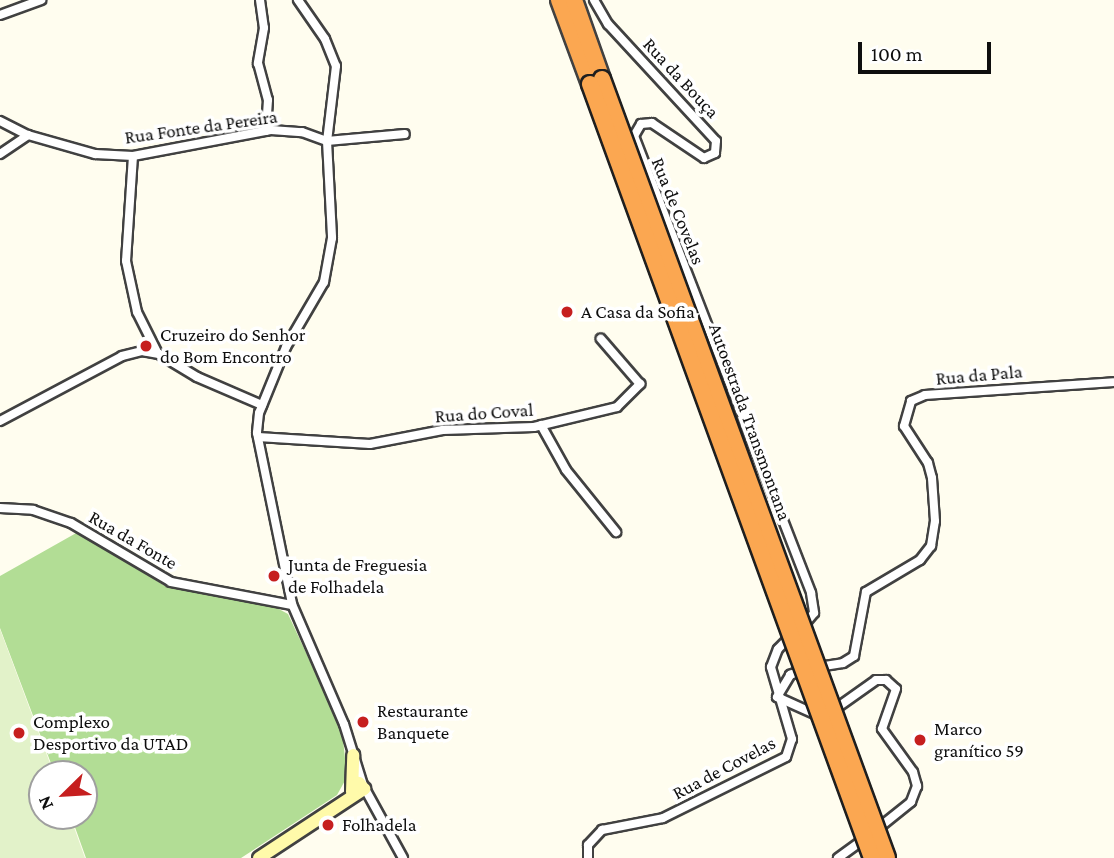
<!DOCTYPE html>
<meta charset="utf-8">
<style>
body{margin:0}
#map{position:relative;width:1114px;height:858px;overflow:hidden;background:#fffdef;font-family:"Crimson Pro",serif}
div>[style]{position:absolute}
.forest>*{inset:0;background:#b2dd95}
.pitch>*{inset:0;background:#e2f2c9}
.roads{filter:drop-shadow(2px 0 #414141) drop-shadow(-2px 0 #414141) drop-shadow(0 2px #414141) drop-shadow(0 -2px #414141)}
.street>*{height:8px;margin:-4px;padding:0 4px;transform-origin:4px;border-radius:4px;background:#fff}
.secondary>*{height:12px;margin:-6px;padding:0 6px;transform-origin:6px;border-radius:6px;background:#fffaaa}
.highway>*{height:16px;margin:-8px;padding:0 8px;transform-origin:8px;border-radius:8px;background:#fba751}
.bridges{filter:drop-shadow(2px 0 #1f1f1f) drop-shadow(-2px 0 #1f1f1f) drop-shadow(0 2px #1f1f1f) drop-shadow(0 -2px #1f1f1f)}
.highway-bridge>*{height:16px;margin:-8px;padding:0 8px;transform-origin:8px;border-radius:8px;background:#fba751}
.dots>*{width:19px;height:19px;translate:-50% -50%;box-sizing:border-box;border:4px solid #fff;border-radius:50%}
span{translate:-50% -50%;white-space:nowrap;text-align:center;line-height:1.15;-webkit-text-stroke:7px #fff;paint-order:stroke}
.street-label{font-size:19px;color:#0e0e0e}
.poi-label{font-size:19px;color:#0e0e0e}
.left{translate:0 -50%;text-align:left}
.north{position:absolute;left:28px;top:760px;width:70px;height:70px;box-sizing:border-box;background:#fff;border:2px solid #9f9f9f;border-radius:50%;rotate:246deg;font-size:19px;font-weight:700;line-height:28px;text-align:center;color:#0e0e0e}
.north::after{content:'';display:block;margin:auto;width:24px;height:32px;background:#c61f1f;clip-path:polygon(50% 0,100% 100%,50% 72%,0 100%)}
.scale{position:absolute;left:858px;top:42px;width:133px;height:32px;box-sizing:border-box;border:4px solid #0e0e0e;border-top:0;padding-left:9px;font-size:21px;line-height:24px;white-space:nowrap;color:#0e0e0e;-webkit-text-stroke:5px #fff;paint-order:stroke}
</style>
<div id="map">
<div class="forest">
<i style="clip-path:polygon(78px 532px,165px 586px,264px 601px,288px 614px,342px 730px,347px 777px,337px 795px,241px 858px,86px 858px,71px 816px,84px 816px,84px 774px,55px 774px,0 628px,0 576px)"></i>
</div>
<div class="pitch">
<i style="clip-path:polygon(0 629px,54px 774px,42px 774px,42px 816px,70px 816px,85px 858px,0 858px)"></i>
</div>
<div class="roads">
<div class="street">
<i style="left:260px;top:0;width:28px;rotate:82deg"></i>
<i style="left:264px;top:28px;width:36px;rotate:100deg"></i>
<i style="left:258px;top:63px;width:38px;rotate:75deg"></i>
<i style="left:268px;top:100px;width:31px;rotate:94deg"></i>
<i style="left:298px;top:0;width:47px;rotate:55.3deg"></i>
<i style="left:325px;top:39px;width:29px;rotate:68deg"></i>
<i style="left:336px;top:66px;width:76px;rotate:96.8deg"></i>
<i style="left:327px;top:141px;width:97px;rotate:87deg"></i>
<i style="left:332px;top:238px;width:45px;rotate:100.3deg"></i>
<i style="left:324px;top:282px;width:75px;rotate:120.3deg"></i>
<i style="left:286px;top:347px;width:71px;rotate:112.2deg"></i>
<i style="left:259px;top:413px;width:20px;rotate:96deg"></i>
<i style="left:257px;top:433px;width:175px;rotate:78.4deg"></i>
<i style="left:292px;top:604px;width:131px;rotate:66.6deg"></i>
<i style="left:344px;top:724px;width:64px;rotate:72.7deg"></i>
<i style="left:594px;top:0;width:28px;rotate:60deg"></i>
<i style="left:608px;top:24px;width:159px;rotate:47.3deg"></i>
<i style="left:716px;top:141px;width:12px;rotate:95deg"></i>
<i style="left:715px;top:153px;width:12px;rotate:156deg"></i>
<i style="left:704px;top:158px;width:63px;rotate:-146.1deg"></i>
<i style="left:652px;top:123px;width:11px;rotate:175deg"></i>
<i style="left:641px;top:124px;width:14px;rotate:120deg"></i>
<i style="left:634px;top:136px;width:490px;rotate:68.8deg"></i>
<i style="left:811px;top:593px;width:20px;rotate:81deg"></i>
<i style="left:814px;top:613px;width:17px;rotate:130deg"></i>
<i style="left:0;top:15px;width:44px;rotate:-20.1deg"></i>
<i style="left:0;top:121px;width:31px;rotate:27deg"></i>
<i style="left:28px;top:135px;width:70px;rotate:15.8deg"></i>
<i style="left:95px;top:154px;width:38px;rotate:3deg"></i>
<i style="left:133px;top:156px;width:140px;rotate:-10.7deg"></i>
<i style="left:271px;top:130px;width:31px;rotate:4deg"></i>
<i style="left:302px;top:132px;width:27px;rotate:20deg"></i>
<i style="left:327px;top:141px;width:78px;rotate:-5.1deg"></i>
<i style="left:0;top:154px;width:34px;rotate:-34deg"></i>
<i style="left:133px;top:156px;width:105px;rotate:93.8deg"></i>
<i style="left:126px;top:261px;width:52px;rotate:77.8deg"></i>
<i style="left:137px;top:312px;width:45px;rotate:63.4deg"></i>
<i style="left:0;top:421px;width:138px;rotate:-28deg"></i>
<i style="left:122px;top:356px;width:21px;rotate:-14deg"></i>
<i style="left:142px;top:351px;width:17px;rotate:10deg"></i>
<i style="left:159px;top:354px;width:44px;rotate:31.2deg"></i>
<i style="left:197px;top:377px;width:71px;rotate:23.3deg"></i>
<i style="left:541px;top:425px;width:51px;rotate:60.9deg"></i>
<i style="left:566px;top:470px;width:80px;rotate:51.1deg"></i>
<i style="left:258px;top:437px;width:112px;rotate:3.6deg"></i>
<i style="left:370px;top:444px;width:74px;rotate:-10.9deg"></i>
<i style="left:443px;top:430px;width:91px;rotate:-1.9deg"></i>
<i style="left:534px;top:427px;width:85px;rotate:-13.5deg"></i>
<i style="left:617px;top:407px;width:33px;rotate:-45deg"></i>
<i style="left:640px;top:384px;width:60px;rotate:-130.9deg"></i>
<i style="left:0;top:508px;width:33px;rotate:3deg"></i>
<i style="left:33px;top:510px;width:40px;rotate:18.9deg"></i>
<i style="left:71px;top:523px;width:116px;rotate:30.5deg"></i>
<i style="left:171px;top:582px;width:123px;rotate:10.8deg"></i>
<i style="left:818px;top:667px;width:25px;rotate:-9deg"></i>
<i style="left:843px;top:663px;width:13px;rotate:-32deg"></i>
<i style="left:854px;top:656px;width:65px;rotate:-79.4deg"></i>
<i style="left:866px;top:592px;width:63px;rotate:-30.7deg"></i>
<i style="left:920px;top:560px;width:18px;rotate:-52deg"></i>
<i style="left:931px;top:546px;width:25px;rotate:-81deg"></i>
<i style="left:935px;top:521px;width:43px;rotate:-94deg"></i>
<i style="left:932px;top:478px;width:16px;rotate:-105deg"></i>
<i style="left:928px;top:463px;width:44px;rotate:-123deg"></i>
<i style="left:904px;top:426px;width:26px;rotate:-74deg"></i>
<i style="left:911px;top:401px;width:15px;rotate:-23deg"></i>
<i style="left:925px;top:395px;width:189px;rotate:-3.9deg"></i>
<i style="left:777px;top:697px;width:26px;rotate:-59deg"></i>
<i style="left:790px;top:675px;width:16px;rotate:-22deg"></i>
<i style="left:777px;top:697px;width:46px;rotate:24.3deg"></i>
<i style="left:831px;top:712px;width:55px;rotate:-35.4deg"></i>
<i style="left:876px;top:680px;width:10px"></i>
<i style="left:886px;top:680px;width:13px;rotate:42deg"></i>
<i style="left:896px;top:689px;width:42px;rotate:109.3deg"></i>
<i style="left:882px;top:729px;width:53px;rotate:54.2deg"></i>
<i style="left:913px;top:772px;width:15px;rotate:74deg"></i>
<i style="left:917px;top:786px;width:17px;rotate:111deg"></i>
<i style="left:911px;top:802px;width:45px;rotate:141.3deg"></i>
<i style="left:364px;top:787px;width:81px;rotate:61.2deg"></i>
<i style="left:588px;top:858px;width:13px;rotate:-90deg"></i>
<i style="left:588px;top:845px;width:21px;rotate:-47deg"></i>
<i style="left:602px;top:830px;width:62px;rotate:-11.1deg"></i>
<i style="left:663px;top:818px;width:137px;rotate:-26.4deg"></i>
<i style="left:786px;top:757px;width:19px;rotate:-72deg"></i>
<i style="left:792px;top:739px;width:75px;rotate:-106.3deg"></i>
<i style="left:771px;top:667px;width:19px;rotate:-69deg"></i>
<i style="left:778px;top:649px;width:21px;rotate:-45deg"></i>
<i style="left:838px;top:858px;width:34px;rotate:-36deg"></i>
</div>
<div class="secondary">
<i style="left:352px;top:792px;width:37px;rotate:-88deg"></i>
<i style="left:259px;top:858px;width:126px;rotate:-33.3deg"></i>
<i style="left:364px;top:789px;width:8px;rotate:-130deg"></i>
<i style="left:359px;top:783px;width:8px;rotate:140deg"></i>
</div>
<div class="highway">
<i style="left:559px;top:0;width:90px;rotate:69.7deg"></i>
<i style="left:574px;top:0;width:84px;rotate:70.5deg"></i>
</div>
</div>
<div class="bridges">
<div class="highway-bridge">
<i style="left:602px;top:79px;width:829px;rotate:69.9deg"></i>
<i style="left:590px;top:84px;width:824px;rotate:69.98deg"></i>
</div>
</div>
<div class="dots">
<i style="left:567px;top:312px;background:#c61f1f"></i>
<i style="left:146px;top:346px;background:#c61f1f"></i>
<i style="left:274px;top:576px;background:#c61f1f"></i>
<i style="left:363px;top:722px;background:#c61f1f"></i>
<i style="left:19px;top:733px;background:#c61f1f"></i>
<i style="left:920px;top:740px;background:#c61f1f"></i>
<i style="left:328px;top:825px;background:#c61f1f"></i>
</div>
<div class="street-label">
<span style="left:681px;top:78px;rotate:47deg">Rua da Bouça</span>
<span style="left:201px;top:127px;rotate:-8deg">Rua Fonte da Pereira</span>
<span style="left:678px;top:211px;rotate:68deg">Rua de Covelas</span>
<span style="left:979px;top:375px;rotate:-5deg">Rua da Pala</span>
<span style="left:484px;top:413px;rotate:-4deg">Rua do Coval</span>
<span style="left:750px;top:422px;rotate:70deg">Autoestrada Transmontana</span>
<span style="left:133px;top:540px;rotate:30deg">Rua da Fonte</span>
<span style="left:724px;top:768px;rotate:-28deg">Rua de Covelas</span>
</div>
<div class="poi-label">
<span class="left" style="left:581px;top:312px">A Casa da Sofia</span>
<span class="left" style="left:160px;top:346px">Cruzeiro do Senhor<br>do Bom Encontro</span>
<span class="left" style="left:288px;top:576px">Junta de Freguesia<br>de Folhadela</span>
<span class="left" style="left:377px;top:722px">Restaurante<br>Banquete</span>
<span class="left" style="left:33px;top:733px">Complexo<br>Desportivo da UTAD</span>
<span class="left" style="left:934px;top:740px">Marco<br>granítico 59</span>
<span class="left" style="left:342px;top:825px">Folhadela</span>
</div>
<div class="north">N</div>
<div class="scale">100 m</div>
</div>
